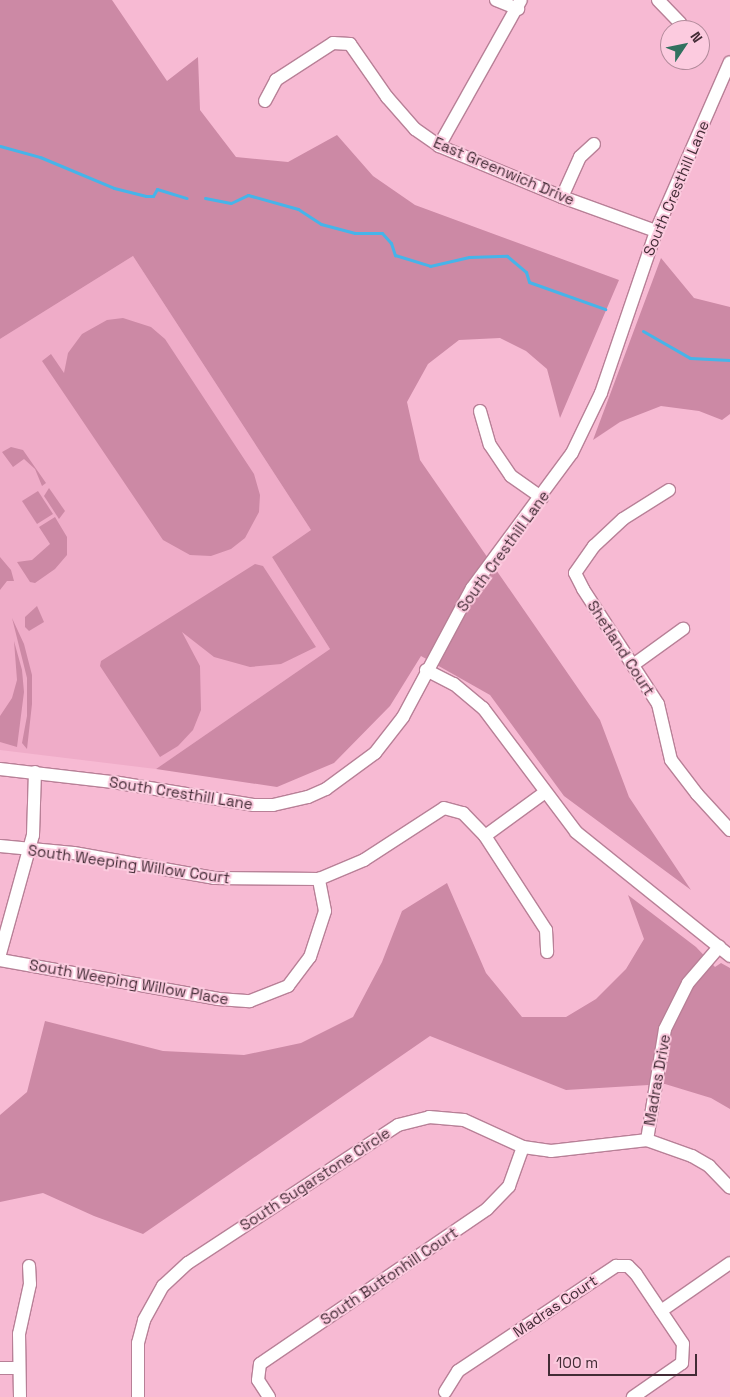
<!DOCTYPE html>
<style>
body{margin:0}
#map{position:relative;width:730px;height:1397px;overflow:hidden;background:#f7bad3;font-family:"Space Grotesk",sans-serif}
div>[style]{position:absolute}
.built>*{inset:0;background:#efacc8}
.green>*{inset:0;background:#cc89a5}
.stream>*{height:3px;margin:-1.5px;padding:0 1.5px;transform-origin:1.5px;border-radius:1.5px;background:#46b4e9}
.roads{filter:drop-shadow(1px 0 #b88097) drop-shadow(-1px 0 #b88097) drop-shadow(0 1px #b88097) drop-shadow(0 -1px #b88097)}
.minor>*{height:12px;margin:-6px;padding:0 6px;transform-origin:6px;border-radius:6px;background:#fff}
span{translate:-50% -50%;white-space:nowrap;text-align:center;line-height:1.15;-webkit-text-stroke:4px #fccbdf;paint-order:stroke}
.street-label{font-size:15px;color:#422b35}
.north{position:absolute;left:660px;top:20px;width:50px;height:50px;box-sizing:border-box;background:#fccbdf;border:1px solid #b28b9b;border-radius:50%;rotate:56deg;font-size:14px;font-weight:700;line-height:20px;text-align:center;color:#422b35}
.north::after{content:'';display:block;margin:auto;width:18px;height:22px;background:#31715f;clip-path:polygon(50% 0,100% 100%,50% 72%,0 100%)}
.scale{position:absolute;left:548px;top:1354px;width:149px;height:22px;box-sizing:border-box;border:2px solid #422b35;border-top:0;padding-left:6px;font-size:15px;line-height:18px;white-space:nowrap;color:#422b35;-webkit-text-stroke:4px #fccbdf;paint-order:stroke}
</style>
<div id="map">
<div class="built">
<i style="clip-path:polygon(133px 256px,311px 530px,272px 557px,330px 649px,156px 769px,0 750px,0 339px)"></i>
</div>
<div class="green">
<i style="clip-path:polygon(0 0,112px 0,167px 81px,198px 57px,200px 110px,236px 157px,288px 162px,337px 135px,373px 176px,415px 205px,619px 280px,560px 418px,547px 369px,526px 351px,500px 338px,459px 340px,428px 364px,407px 402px,420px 460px,600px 720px,629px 797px,691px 890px,564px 796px,490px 695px,421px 656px,390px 706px,334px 763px,277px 787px,156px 769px,330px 649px,272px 557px,311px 530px,133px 256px,0 339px)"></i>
<i style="clip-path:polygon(661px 258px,694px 298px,730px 307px,730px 414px,722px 420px,699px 411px,661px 406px,620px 422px,593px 440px)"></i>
<i style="clip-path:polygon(123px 318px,151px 327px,165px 339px,254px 474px,260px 495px,259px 512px,245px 538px,231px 549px,211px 556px,190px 555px,163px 540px,42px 361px,51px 354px,64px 373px,68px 353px,82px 334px,107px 320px)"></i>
<i style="clip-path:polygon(11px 447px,23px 450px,46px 483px,42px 486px,35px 469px,24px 459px,13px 467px,2px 452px)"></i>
<i style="clip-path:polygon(49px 488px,65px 511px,59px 519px,44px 496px)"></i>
<i style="clip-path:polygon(38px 491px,53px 514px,37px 524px,22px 501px)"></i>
<i style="clip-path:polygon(55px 517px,67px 537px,67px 555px,55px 569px,35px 583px,30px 582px,17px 562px,32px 560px,50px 544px,39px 527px)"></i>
<i style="clip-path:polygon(0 557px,11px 570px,14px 581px,7px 581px,0 590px)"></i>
<i style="clip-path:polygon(255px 564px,263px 566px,316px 647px,281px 664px,250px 667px,214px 657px,182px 632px,200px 666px,201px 710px,193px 730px,178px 746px,160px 757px,100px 666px,101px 661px)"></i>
<i style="clip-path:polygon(37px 606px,44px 622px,29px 631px,25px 627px,25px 617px)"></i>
<i style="clip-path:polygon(12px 618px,24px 644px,32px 675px,32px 704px,27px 749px,22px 743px,27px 716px,27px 678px)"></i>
<i style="clip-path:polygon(14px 641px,22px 670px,24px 692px,17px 747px,0 742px,0 716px,12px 698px,17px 680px)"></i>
<i style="clip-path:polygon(447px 883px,486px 973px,522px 1017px,566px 1017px,596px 999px,626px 969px,644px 939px,628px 895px,696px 947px,715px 967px,721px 963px,730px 968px,730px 1109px,711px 1098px,665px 1084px,566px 1090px,430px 1036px,143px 1234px,94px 1216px,43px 1193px,0 1202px,0 1115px,27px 1092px,45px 1021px,163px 1051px,244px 1055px,301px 1043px,353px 1017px,382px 962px,402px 911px)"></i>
</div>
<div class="stream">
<i style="left:0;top:146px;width:41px;rotate:15.4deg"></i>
<i style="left:40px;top:157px;width:80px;rotate:22.7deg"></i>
<i style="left:114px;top:188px;width:33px;rotate:14deg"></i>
<i style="left:146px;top:196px;width:7px"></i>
<i style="left:153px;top:196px;width:8px;rotate:-60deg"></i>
<i style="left:157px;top:189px;width:31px;rotate:17deg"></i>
<i style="left:205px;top:198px;width:26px;rotate:11deg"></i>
<i style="left:231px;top:203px;width:19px;rotate:-25deg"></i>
<i style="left:248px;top:195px;width:52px;rotate:15.6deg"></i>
<i style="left:298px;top:209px;width:27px;rotate:33deg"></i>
<i style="left:321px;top:224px;width:35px;rotate:15deg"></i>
<i style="left:355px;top:233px;width:27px"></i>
<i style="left:382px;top:233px;width:13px;rotate:48deg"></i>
<i style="left:391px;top:243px;width:13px;rotate:72deg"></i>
<i style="left:395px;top:255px;width:37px;rotate:17deg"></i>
<i style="left:430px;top:266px;width:40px;rotate:-13deg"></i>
<i style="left:469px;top:257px;width:38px;rotate:-2deg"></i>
<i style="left:507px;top:256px;width:25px;rotate:40deg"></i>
<i style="left:526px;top:272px;width:10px;rotate:73deg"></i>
<i style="left:529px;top:282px;width:81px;rotate:19.6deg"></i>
<i style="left:643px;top:331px;width:54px;rotate:29.9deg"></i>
<i style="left:690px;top:358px;width:40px;rotate:2.9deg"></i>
</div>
<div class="roads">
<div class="minor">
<i style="left:496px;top:0;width:24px;rotate:22deg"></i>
<i style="left:658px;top:0;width:32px;rotate:46deg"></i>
<i style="left:265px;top:101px;width:24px;rotate:-62deg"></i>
<i style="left:276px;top:80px;width:68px;rotate:-33deg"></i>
<i style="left:333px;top:43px;width:17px;rotate:3deg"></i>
<i style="left:350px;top:44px;width:65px;rotate:55.1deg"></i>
<i style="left:387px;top:97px;width:43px;rotate:48.8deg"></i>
<i style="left:415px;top:129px;width:29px;rotate:35deg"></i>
<i style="left:439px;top:146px;width:133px;rotate:22.5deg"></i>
<i style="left:562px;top:197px;width:100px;rotate:19.9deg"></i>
<i style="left:439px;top:146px;width:167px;rotate:-60.7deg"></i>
<i style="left:562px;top:197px;width:44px;rotate:-65.8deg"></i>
<i style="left:580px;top:157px;width:19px;rotate:-43deg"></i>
<i style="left:480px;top:411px;width:35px;rotate:74deg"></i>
<i style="left:490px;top:445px;width:37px;rotate:56deg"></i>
<i style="left:511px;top:476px;width:38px;rotate:35deg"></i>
<i style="left:669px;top:490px;width:54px;rotate:147.8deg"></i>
<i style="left:623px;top:519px;width:40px;rotate:137deg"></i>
<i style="left:594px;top:546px;width:33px;rotate:125deg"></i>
<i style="left:575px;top:573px;width:18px;rotate:63deg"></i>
<i style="left:583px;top:589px;width:137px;rotate:56.9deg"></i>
<i style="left:658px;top:704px;width:57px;rotate:76.9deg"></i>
<i style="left:671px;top:760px;width:43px;rotate:52.6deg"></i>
<i style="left:697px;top:794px;width:49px;rotate:47.5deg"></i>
<i style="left:633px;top:665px;width:62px;rotate:-35.8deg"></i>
<i style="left:426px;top:670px;width:31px;rotate:27deg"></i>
<i style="left:454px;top:684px;width:38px;rotate:40deg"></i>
<i style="left:483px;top:708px;width:155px;rotate:53.1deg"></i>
<i style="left:576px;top:832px;width:198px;rotate:38.8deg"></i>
<i style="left:0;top:769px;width:114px;rotate:6.6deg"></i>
<i style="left:113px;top:782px;width:142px;rotate:9.3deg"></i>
<i style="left:253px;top:805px;width:20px"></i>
<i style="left:273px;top:805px;width:36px;rotate:-13deg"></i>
<i style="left:308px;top:797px;width:20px;rotate:-24deg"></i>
<i style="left:326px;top:789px;width:61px;rotate:-36.3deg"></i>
<i style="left:375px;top:753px;width:46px;rotate:-52.1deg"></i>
<i style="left:403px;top:717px;width:146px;rotate:-61.9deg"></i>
<i style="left:472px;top:588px;width:168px;rotate:-53.5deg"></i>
<i style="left:572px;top:453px;width:67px;rotate:-64.2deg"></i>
<i style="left:601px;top:393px;width:171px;rotate:-71.2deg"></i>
<i style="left:656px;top:231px;width:184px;rotate:-66.4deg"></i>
<i style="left:485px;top:836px;width:73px;rotate:-36.1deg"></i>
<i style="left:0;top:846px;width:74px;rotate:5.4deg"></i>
<i style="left:74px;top:853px;width:142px;rotate:10.1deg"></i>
<i style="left:214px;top:878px;width:105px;rotate:0.5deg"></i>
<i style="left:319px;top:879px;width:49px;rotate:-22.9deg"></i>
<i style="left:364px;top:860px;width:95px;rotate:-33deg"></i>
<i style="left:444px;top:808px;width:20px;rotate:15deg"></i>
<i style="left:463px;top:813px;width:32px;rotate:46deg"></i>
<i style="left:485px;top:836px;width:112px;rotate:57deg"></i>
<i style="left:546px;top:930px;width:22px;rotate:87deg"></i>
<i style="left:0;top:954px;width:123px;rotate:-74.5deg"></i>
<i style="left:33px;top:835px;width:63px;rotate:-88.2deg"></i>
<i style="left:0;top:960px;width:221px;rotate:10.1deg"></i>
<i style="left:218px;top:999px;width:32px;rotate:4deg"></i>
<i style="left:250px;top:1001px;width:41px;rotate:-21.5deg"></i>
<i style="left:288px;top:986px;width:36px;rotate:-53deg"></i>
<i style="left:310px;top:957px;width:48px;rotate:-71.9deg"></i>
<i style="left:325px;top:911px;width:33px;rotate:-101deg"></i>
<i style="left:647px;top:1140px;width:112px;rotate:-80.8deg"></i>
<i style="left:665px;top:1029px;width:51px;rotate:-63.4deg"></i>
<i style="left:688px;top:983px;width:48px;rotate:-49.3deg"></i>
<i style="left:661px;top:1311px;width:84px;rotate:-34.8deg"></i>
<i style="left:0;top:1368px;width:18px"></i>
<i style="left:445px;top:1392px;width:25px;rotate:-58deg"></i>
<i style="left:458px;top:1371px;width:190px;rotate:-33.6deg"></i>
<i style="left:616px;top:1266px;width:12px"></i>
<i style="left:628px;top:1266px;width:11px;rotate:45deg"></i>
<i style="left:636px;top:1274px;width:84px;rotate:56.1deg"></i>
<i style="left:683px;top:1344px;width:19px;rotate:93deg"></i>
<i style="left:682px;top:1363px;width:60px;rotate:145.2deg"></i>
<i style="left:20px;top:1397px;width:63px;rotate:-90.9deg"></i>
<i style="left:19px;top:1334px;width:51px;rotate:-77.6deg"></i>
<i style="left:30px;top:1284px;width:18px;rotate:-93deg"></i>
<i style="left:138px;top:1397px;width:54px;rotate:-90deg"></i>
<i style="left:138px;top:1343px;width:24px;rotate:-75deg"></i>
<i style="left:144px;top:1320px;width:39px;rotate:-61deg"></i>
<i style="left:163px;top:1286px;width:34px;rotate:-43deg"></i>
<i style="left:188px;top:1263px;width:251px;rotate:-33.3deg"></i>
<i style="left:398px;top:1125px;width:32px;rotate:-14deg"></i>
<i style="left:429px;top:1117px;width:35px;rotate:5deg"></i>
<i style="left:464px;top:1120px;width:65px;rotate:24.6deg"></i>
<i style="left:523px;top:1147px;width:28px;rotate:8deg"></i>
<i style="left:551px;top:1151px;width:97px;rotate:-6.5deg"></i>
<i style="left:647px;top:1140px;width:48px;rotate:19.6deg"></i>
<i style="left:692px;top:1156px;width:20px;rotate:30deg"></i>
<i style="left:709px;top:1166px;width:30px;rotate:46deg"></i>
<i style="left:269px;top:1397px;width:20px;rotate:-123deg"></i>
<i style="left:258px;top:1380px;width:16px;rotate:-83deg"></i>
<i style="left:260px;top:1364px;width:275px;rotate:-34.3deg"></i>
<i style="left:487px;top:1209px;width:32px;rotate:-46deg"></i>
<i style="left:509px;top:1186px;width:41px;rotate:-70.3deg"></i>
</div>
</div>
<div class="street-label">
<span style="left:504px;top:171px;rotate:23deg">East Greenwich Drive</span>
<span style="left:676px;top:188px;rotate:-67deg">South Cresthill Lane</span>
<span style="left:503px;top:551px;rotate:-54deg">South Cresthill Lane</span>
<span style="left:621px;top:648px;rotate:57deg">Shetland Court</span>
<span style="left:181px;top:793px;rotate:9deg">South Cresthill Lane</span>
<span style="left:129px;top:864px;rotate:8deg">South Weeping Willow Court</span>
<span style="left:129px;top:982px;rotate:10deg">South Weeping Willow Place</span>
<span style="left:657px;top:1080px;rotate:-80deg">Madras Drive</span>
<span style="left:315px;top:1179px;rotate:-33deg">South Sugarstone Circle</span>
<span style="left:389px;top:1276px;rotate:-34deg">South Buttonhill Court</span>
<span style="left:555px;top:1306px;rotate:-34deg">Madras Court</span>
</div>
<div class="north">N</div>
<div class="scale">100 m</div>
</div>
